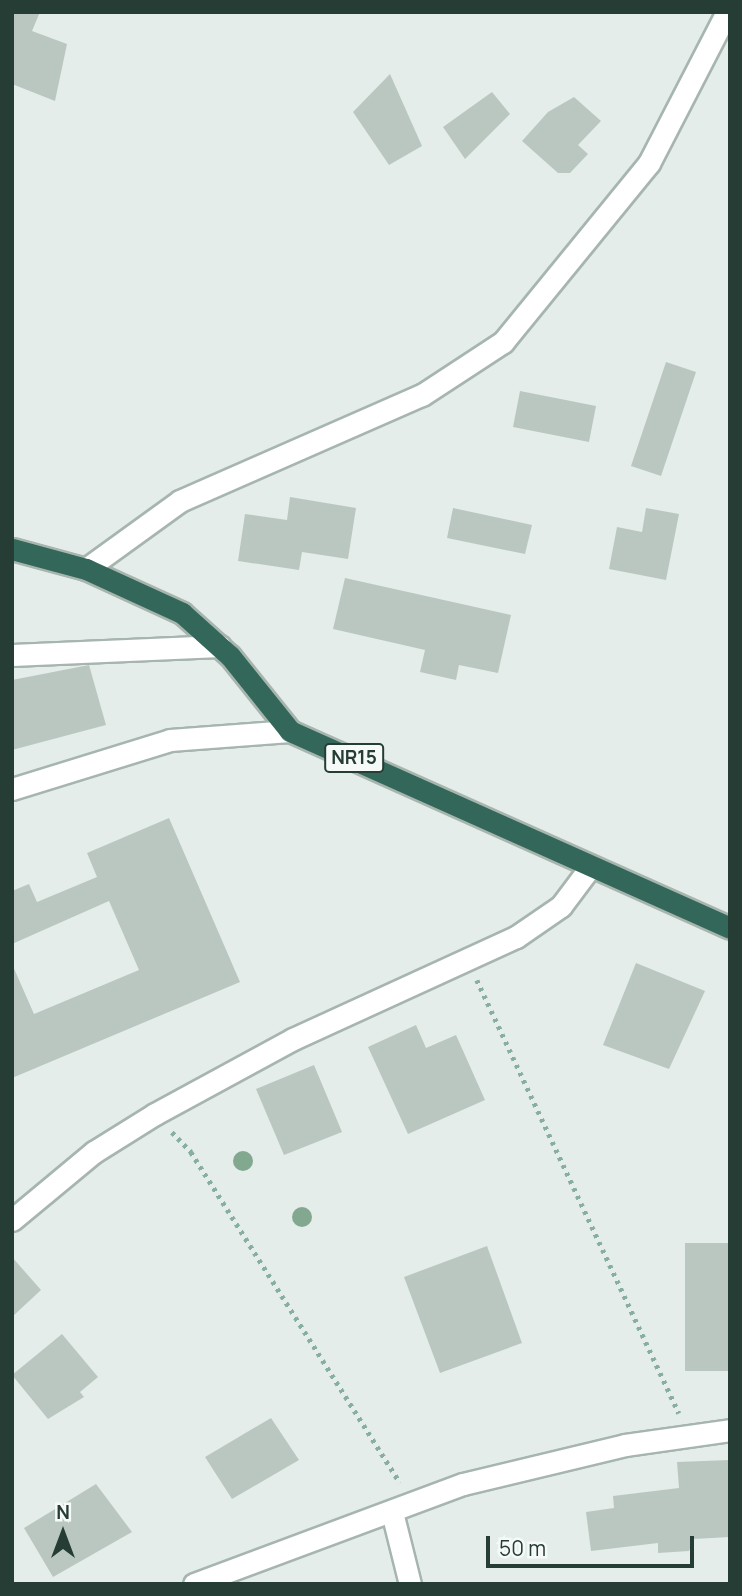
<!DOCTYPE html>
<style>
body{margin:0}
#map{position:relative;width:742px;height:1596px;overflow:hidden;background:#e4ede9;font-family:Manrope,sans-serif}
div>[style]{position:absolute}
.building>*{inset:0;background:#bac7c1}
.path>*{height:4.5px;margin-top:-2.25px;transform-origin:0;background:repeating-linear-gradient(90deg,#87aea0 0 3.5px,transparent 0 8.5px)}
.roads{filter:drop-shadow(2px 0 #a7b5af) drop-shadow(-2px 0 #a7b5af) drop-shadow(0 2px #a7b5af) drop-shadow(0 -2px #a7b5af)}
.street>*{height:21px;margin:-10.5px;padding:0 10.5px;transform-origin:10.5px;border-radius:10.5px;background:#fff}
.secondary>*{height:21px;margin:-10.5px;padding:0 10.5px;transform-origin:10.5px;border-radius:10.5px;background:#fff}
.highway>*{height:21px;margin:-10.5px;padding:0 10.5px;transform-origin:10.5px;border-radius:10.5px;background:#33675a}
.trees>*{width:20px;height:20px;margin:-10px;border-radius:50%;background:#82a990}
span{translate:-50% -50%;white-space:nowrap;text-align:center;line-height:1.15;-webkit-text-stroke:7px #f5f9f7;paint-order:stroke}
.shield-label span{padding:2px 5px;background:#f5f9f7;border:2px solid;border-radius:5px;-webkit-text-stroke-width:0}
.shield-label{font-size:19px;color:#253d35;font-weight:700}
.frame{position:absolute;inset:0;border:14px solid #253d35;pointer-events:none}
.north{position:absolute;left:28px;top:1498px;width:70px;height:70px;-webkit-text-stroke:5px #f5f9f7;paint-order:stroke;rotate:0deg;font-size:19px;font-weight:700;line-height:28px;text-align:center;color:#253d35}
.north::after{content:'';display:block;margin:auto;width:24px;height:32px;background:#253d35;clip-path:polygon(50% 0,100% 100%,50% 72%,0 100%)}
.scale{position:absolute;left:486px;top:1536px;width:208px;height:32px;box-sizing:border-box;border:4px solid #253d35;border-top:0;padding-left:9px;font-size:21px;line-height:24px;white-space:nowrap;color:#253d35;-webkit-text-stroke:5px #f5f9f7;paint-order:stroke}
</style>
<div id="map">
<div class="building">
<i style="clip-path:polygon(12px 12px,40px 12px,32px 31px,67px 44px,55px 101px,12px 84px)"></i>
<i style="clip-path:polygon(390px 74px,422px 146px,389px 165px,353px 112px)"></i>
<i style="clip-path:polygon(492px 92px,510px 114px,465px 159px,443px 127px)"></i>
<i style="clip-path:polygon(574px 97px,601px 121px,578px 145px,588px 154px,570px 173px,558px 173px,522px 141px,548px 112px)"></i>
<i style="clip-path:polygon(666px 362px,696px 372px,661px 476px,631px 466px)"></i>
<i style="clip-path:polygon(520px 391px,596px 406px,589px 442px,513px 427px)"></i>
<i style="clip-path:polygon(290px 497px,356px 508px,348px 559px,302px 552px,299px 570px,238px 561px,245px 514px,287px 520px)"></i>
<i style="clip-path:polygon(453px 508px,532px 525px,525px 554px,447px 538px)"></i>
<i style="clip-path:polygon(646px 508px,679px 514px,666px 580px,609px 569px,617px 527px,642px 532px)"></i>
<i style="clip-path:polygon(345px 578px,511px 615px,498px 673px,459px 665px,456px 680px,420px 672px,425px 650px,333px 629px)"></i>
<i style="clip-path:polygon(89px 665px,106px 725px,12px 750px,12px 680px)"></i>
<i style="clip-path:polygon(169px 818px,240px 982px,12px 1078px,12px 964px,34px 1014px,139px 970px,109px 901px,12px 944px,12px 891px,29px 884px,37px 902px,97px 877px,87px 853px)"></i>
<i style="clip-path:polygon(636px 963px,705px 991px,669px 1069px,603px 1045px)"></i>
<i style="clip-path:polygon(416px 1025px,426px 1048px,456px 1035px,485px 1100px,408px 1134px,368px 1047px)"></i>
<i style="clip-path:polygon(314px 1065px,342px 1132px,284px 1155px,256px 1089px)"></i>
<i style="clip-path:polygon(685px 1243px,730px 1243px,730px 1371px,685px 1371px)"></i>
<i style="clip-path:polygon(487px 1246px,522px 1343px,440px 1373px,404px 1277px)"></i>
<i style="clip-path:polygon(12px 1257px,41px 1290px,12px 1317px)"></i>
<i style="clip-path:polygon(62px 1334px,98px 1377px,80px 1392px,84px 1397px,48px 1419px,12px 1375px)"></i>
<i style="clip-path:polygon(271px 1418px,299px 1460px,232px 1499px,205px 1457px)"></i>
<i style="clip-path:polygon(730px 1460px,730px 1537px,694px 1539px,689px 1551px,658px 1553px,658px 1543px,591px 1551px,586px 1512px,614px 1508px,613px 1496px,679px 1488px,677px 1462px)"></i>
<i style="clip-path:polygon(96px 1484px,132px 1532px,53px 1577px,24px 1528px)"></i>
</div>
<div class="path">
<i style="left:477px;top:980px;width:478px;rotate:65deg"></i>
<i style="left:172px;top:1132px;width:28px;rotate:46deg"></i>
<i style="left:191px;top:1152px;width:391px;rotate:57.7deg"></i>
</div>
<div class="roads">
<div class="street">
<i style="left:86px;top:569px;width:116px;rotate:-35.9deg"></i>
<i style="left:180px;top:501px;width:264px;rotate:-23.7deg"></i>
<i style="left:422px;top:395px;width:97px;rotate:-33.2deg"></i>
<i style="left:503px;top:342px;width:231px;rotate:-50.8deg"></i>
<i style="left:649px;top:163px;width:170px;rotate:-62.7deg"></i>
<i style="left:12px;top:655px;width:208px;rotate:-2.5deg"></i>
<i style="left:12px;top:1220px;width:107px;rotate:-39.7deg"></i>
<i style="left:94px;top:1152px;width:72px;rotate:-31.9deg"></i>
<i style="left:155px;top:1114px;width:157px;rotate:-28.5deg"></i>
<i style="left:293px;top:1039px;width:245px;rotate:-24.6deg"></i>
<i style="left:516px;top:937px;width:55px;rotate:-34.6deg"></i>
<i style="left:561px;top:906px;width:50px;rotate:-53.1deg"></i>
<i style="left:392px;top:1512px;width:74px;rotate:76deg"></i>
<i style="left:194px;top:1584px;width:287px;rotate:-20.4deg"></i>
<i style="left:463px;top:1484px;width:167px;rotate:-13.5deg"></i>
<i style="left:625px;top:1445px;width:106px;rotate:-8.1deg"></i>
</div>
<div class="secondary">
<i style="left:12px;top:789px;width:165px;rotate:-17.2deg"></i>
<i style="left:170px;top:740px;width:120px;rotate:-4.3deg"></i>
</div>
<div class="highway">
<i style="left:12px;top:549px;width:77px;rotate:15.1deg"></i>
<i style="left:86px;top:569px;width:106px;rotate:24.6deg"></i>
<i style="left:182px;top:613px;width:64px;rotate:41.9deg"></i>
<i style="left:230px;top:656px;width:96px;rotate:51.3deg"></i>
<i style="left:290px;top:731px;width:482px;rotate:24.1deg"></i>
</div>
</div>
<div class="trees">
<i style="left:243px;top:1161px"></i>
<i style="left:302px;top:1217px"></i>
</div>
<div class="shield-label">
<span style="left:354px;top:758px">NR15</span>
</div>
<div class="frame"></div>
<div class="north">N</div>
<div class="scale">50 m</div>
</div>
